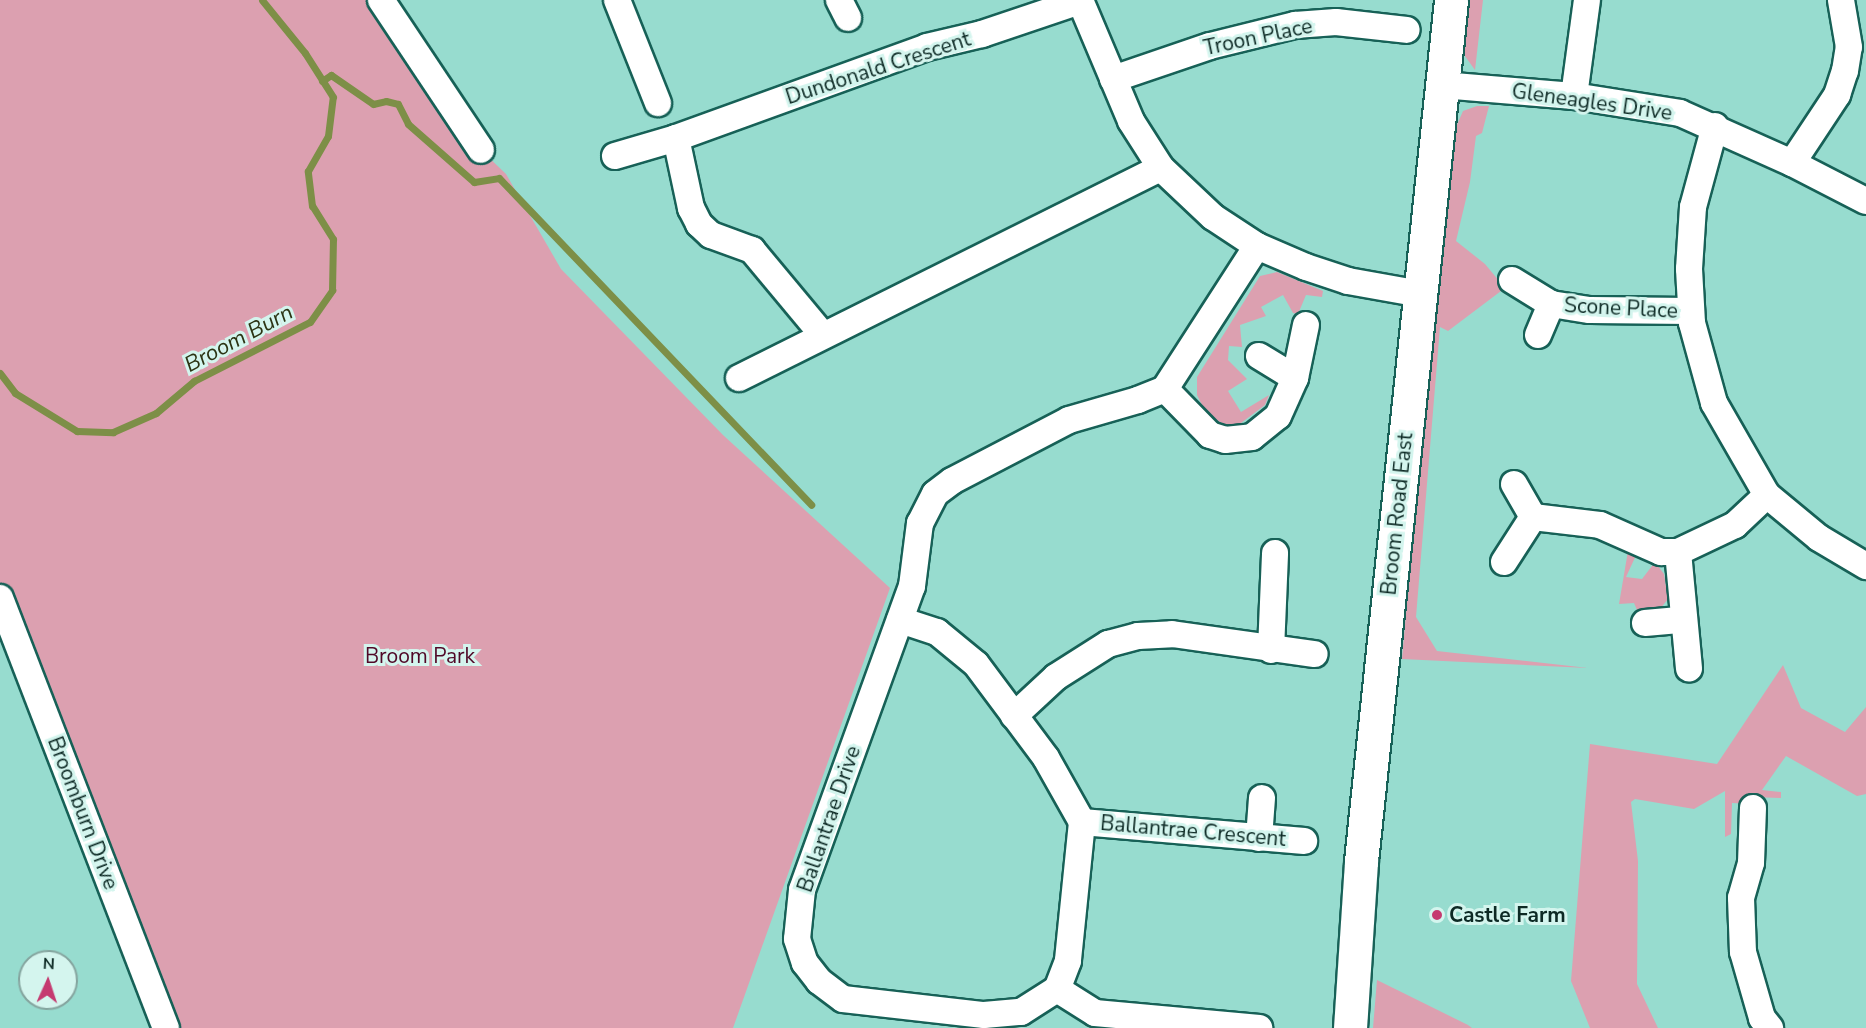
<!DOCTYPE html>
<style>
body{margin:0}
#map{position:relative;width:1866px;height:1028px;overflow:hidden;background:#97dccf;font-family:"Nunito Sans",sans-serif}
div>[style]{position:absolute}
.green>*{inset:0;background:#dca0b0}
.stream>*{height:7px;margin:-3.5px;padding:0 3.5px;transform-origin:3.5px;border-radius:3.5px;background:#7d8f47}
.roads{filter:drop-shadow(2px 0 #176157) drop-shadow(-2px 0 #176157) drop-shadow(0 2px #176157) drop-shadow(0 -2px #176157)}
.minor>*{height:26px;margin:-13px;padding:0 13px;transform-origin:13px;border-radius:13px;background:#fff}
.tertiary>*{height:33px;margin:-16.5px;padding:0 16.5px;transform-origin:16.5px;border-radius:16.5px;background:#fff}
.dots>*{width:16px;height:16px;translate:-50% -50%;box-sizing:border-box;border:3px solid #d4f5ee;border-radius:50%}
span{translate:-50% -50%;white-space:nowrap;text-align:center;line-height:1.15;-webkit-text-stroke:6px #d4f5ee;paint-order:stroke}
.street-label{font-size:21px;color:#0d2a25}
.park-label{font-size:21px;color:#500827}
.poi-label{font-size:21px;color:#0d2a25;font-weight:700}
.left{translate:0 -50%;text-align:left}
.water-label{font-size:22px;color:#2b3313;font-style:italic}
.north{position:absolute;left:18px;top:950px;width:60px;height:60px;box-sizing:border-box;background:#d4f5ee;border:2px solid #84a49e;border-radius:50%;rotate:3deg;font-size:16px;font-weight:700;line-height:24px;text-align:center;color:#0d2a25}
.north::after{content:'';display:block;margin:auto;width:21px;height:27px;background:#c53a70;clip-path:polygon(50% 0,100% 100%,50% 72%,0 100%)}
</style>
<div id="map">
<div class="green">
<i style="clip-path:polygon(0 0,382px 0,481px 150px,506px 174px,561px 269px,723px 435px,890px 588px,733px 1028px,166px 1028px,0 598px)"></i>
<i style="clip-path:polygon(1467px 0,1483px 0,1475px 70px,1462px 52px)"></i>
<i style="clip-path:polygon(1477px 106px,1489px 106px,1482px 133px,1476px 136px,1470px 182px,1456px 241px,1485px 264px,1505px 288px,1448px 331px,1440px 327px,1416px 617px,1437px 651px,1588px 668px,1402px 659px,1434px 295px,1441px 265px,1453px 134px,1463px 111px)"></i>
<i style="clip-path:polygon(1277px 272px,1323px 291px,1322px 297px,1306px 295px,1298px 314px,1293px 313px,1283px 295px,1261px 307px,1266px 316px,1240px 325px,1242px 347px,1229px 346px,1228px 360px,1247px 379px,1228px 391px,1241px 412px,1269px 395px,1265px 405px,1233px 429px,1218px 421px,1203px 407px,1197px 395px,1197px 377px,1260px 276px)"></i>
<i style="clip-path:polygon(1629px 545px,1638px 551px,1626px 577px,1642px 579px,1655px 562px,1664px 574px,1668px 599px,1656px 614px,1640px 617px,1634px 603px,1619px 604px)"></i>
<i style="clip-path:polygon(1783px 665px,1801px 708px,1845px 732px,1866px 707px,1866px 794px,1857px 796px,1786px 756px,1762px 790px,1781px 792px,1781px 798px,1752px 797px,1751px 804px,1732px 803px,1731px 834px,1725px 837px,1725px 791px,1694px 809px,1635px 799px,1631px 802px,1638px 861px,1637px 984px,1658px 1028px,1590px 1028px,1571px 981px,1590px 744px,1717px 764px)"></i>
<i style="clip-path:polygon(1377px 980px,1468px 1025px,1472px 1028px,1373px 1028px)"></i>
</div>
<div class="stream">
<i style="left:322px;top:81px;width:11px;rotate:-34deg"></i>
<i style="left:331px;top:75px;width:51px;rotate:34.6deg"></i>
<i style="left:373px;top:104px;width:13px;rotate:-13deg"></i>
<i style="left:386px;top:101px;width:12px;rotate:14deg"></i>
<i style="left:398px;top:104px;width:22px;rotate:63deg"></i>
<i style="left:408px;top:124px;width:88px;rotate:41.3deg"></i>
<i style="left:474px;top:182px;width:25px;rotate:-9deg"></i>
<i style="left:499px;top:178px;width:452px;rotate:46.3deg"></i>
<i style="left:0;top:373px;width:25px;rotate:53deg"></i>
<i style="left:15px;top:393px;width:73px;rotate:31.5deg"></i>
<i style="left:77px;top:431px;width:36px;rotate:2deg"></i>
<i style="left:113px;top:432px;width:47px;rotate:-23.8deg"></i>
<i style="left:156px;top:413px;width:50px;rotate:-40.1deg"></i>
<i style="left:194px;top:381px;width:130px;rotate:-27deg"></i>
<i style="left:310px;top:322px;width:39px;rotate:-55deg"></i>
<i style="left:332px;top:290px;width:51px;rotate:-88.9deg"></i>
<i style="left:333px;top:239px;width:39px;rotate:-122deg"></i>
<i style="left:312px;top:206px;width:35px;rotate:-97deg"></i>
<i style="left:308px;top:171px;width:40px;rotate:-60.3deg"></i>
<i style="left:328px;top:136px;width:39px;rotate:-83deg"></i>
<i style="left:333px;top:97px;width:52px;rotate:-122.5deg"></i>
<i style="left:305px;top:53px;width:68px;rotate:-129.1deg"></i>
</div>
<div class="roads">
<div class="minor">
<i style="left:381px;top:0;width:180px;rotate:56.3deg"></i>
<i style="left:617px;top:0;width:111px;rotate:68.3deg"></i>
<i style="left:839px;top:0;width:20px;rotate:63deg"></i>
<i style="left:1080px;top:0;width:131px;rotate:67.1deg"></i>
<i style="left:1131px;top:121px;width:56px;rotate:57.4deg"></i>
<i style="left:1161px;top:168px;width:71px;rotate:43.3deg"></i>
<i style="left:1213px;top:217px;width:53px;rotate:33.4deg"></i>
<i style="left:1257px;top:246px;width:53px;rotate:23.2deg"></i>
<i style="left:1306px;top:267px;width:44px;rotate:18.4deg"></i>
<i style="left:1348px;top:281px;width:74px;rotate:10.1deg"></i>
<i style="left:1113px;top:79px;width:102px;rotate:-18.8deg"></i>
<i style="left:1210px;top:46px;width:88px;rotate:-13.9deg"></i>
<i style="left:1295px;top:25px;width:41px;rotate:-4.2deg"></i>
<i style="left:1336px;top:22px;width:71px;rotate:6.4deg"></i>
<i style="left:1442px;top:85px;width:132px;rotate:4.8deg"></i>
<i style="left:1574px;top:96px;width:107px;rotate:9.1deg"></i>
<i style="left:1680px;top:113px;width:123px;rotate:24.1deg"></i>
<i style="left:1792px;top:163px;width:83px;rotate:27.2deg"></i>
<i style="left:1574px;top:96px;width:97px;rotate:-82.3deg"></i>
<i style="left:1715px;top:126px;width:84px;rotate:105.2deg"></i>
<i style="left:1693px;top:207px;width:62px;rotate:93.7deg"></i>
<i style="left:1689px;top:269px;width:54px;rotate:86.8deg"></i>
<i style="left:1692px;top:323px;width:83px;rotate:74.6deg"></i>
<i style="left:1714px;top:403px;width:106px;rotate:60.1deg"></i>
<i style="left:1767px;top:495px;width:67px;rotate:39.6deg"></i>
<i style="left:1819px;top:538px;width:55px;rotate:30.8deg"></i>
<i style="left:676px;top:138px;width:72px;rotate:77.9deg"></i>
<i style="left:691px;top:208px;width:18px;rotate:63deg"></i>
<i style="left:699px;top:224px;width:16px;rotate:43deg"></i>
<i style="left:711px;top:235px;width:44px;rotate:20.1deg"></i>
<i style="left:752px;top:250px;width:109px;rotate:50.2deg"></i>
<i style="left:615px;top:156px;width:64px;rotate:-16.4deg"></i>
<i style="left:676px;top:138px;width:267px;rotate:-19.9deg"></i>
<i style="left:927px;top:47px;width:57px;rotate:-13.3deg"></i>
<i style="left:982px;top:34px;width:103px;rotate:-18.6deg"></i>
<i style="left:1792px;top:163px;width:82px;rotate:-56.5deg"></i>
<i style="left:1837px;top:95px;width:25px;rotate:-72deg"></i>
<i style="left:1845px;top:71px;width:24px;rotate:-81deg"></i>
<i style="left:1849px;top:47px;width:48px;rotate:-99.7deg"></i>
<i style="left:1257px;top:246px;width:170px;rotate:122.8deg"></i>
<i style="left:1165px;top:389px;width:29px;rotate:158deg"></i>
<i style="left:1138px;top:400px;width:72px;rotate:163.8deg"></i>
<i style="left:1069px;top:420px;width:132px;rotate:152.5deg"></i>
<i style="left:952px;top:481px;width:21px;rotate:143deg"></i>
<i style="left:935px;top:494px;width:33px;rotate:117deg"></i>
<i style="left:920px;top:523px;width:64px;rotate:97.2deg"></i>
<i style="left:912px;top:586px;width:323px;rotate:109.9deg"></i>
<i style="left:802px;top:890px;width:49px;rotate:95.8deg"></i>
<i style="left:797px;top:939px;width:25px;rotate:72deg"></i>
<i style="left:805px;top:963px;width:23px;rotate:52deg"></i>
<i style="left:819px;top:981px;width:30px;rotate:37deg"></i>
<i style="left:843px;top:999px;width:142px;rotate:6.5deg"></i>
<i style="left:984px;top:1015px;width:37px;rotate:-5deg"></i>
<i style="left:1021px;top:1012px;width:43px;rotate:-32.6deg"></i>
<i style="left:1057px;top:989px;width:45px;rotate:32.3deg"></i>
<i style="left:1095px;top:1013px;width:165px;rotate:5.2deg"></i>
<i style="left:1512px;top:280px;width:46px;rotate:31.6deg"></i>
<i style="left:1551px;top:304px;width:39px;rotate:9deg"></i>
<i style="left:1590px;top:310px;width:101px;rotate:0.6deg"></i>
<i style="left:1538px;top:335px;width:34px;rotate:-67deg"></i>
<i style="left:1259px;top:356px;width:42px;rotate:31.4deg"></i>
<i style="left:739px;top:378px;width:471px;rotate:-26.5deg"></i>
<i style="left:1165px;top:389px;width:64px;rotate:45.6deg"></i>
<i style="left:1210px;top:435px;width:16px;rotate:18deg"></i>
<i style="left:1225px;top:440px;width:27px;rotate:-6deg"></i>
<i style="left:1252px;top:437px;width:33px;rotate:-39deg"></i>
<i style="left:1278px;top:416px;width:42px;rotate:-65.9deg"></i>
<i style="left:1295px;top:378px;width:54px;rotate:-78.3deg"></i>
<i style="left:1514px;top:484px;width:38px;rotate:60deg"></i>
<i style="left:1678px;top:552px;width:117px;rotate:84.6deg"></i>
<i style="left:1504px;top:562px;width:54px;rotate:-57.2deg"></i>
<i style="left:1533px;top:517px;width:67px;rotate:6.8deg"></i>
<i style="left:1600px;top:525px;width:67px;rotate:23.9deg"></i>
<i style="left:1661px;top:552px;width:17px"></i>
<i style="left:1678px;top:552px;width:63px;rotate:-25.3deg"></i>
<i style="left:1735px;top:525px;width:44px;rotate:-43.2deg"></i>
<i style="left:0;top:598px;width:461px;rotate:68.9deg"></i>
<i style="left:900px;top:620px;width:39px;rotate:18deg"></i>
<i style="left:937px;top:632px;width:50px;rotate:39.4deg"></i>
<i style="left:976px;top:664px;width:117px;rotate:53.3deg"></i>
<i style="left:1046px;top:758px;width:73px;rotate:60.6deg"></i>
<i style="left:1082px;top:822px;width:140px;rotate:95.8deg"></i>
<i style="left:1068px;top:961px;width:30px;rotate:111deg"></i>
<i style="left:1645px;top:623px;width:37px;rotate:-5deg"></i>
<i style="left:1271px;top:650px;width:97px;rotate:-87.6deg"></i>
<i style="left:1014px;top:716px;width:57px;rotate:-42.9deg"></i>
<i style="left:1056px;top:677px;width:62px;rotate:-32.4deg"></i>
<i style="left:1108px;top:644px;width:31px;rotate:-15deg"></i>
<i style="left:1138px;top:636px;width:34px;rotate:-3deg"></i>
<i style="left:1172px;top:634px;width:144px;rotate:8deg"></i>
<i style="left:1753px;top:808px;width:55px;rotate:92.1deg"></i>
<i style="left:1751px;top:863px;width:36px;rotate:106deg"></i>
<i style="left:1741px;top:898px;width:54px;rotate:87.9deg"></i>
<i style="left:1743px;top:952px;width:69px;rotate:73.9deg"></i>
<i style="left:1762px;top:1018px;width:13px;rotate:51deg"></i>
<i style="left:1082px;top:822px;width:223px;rotate:4.9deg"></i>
<i style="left:1259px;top:838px;width:40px;rotate:-85.7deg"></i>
</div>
<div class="tertiary">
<i style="left:1350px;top:1028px;width:167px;rotate:-86.2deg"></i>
<i style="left:1361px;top:861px;width:866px;rotate:-84.03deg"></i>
</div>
</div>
<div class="dots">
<i style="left:1437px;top:915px;background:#c53a70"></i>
</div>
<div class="street-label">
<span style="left:1258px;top:37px;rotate:-12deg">Troon Place</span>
<span style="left:878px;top:68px;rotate:-18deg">Dundonald Crescent</span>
<span style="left:1592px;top:102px;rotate:8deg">Gleneagles Drive</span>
<span style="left:1621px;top:308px;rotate:3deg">Scone Place</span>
<span style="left:1397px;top:514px;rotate:-84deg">Broom Road East</span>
<span style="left:83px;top:813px;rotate:69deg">Broomburn Drive</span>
<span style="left:829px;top:819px;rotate:-71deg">Ballantrae Drive</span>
<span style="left:1193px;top:831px;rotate:5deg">Ballantrae Crescent</span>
</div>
<div class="park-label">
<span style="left:420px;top:656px">Broom Park</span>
</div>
<div class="poi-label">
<span class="left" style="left:1449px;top:915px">Castle Farm</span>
</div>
<div class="water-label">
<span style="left:239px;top:339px;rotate:-28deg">Broom Burn</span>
</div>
<div class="north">N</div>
</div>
